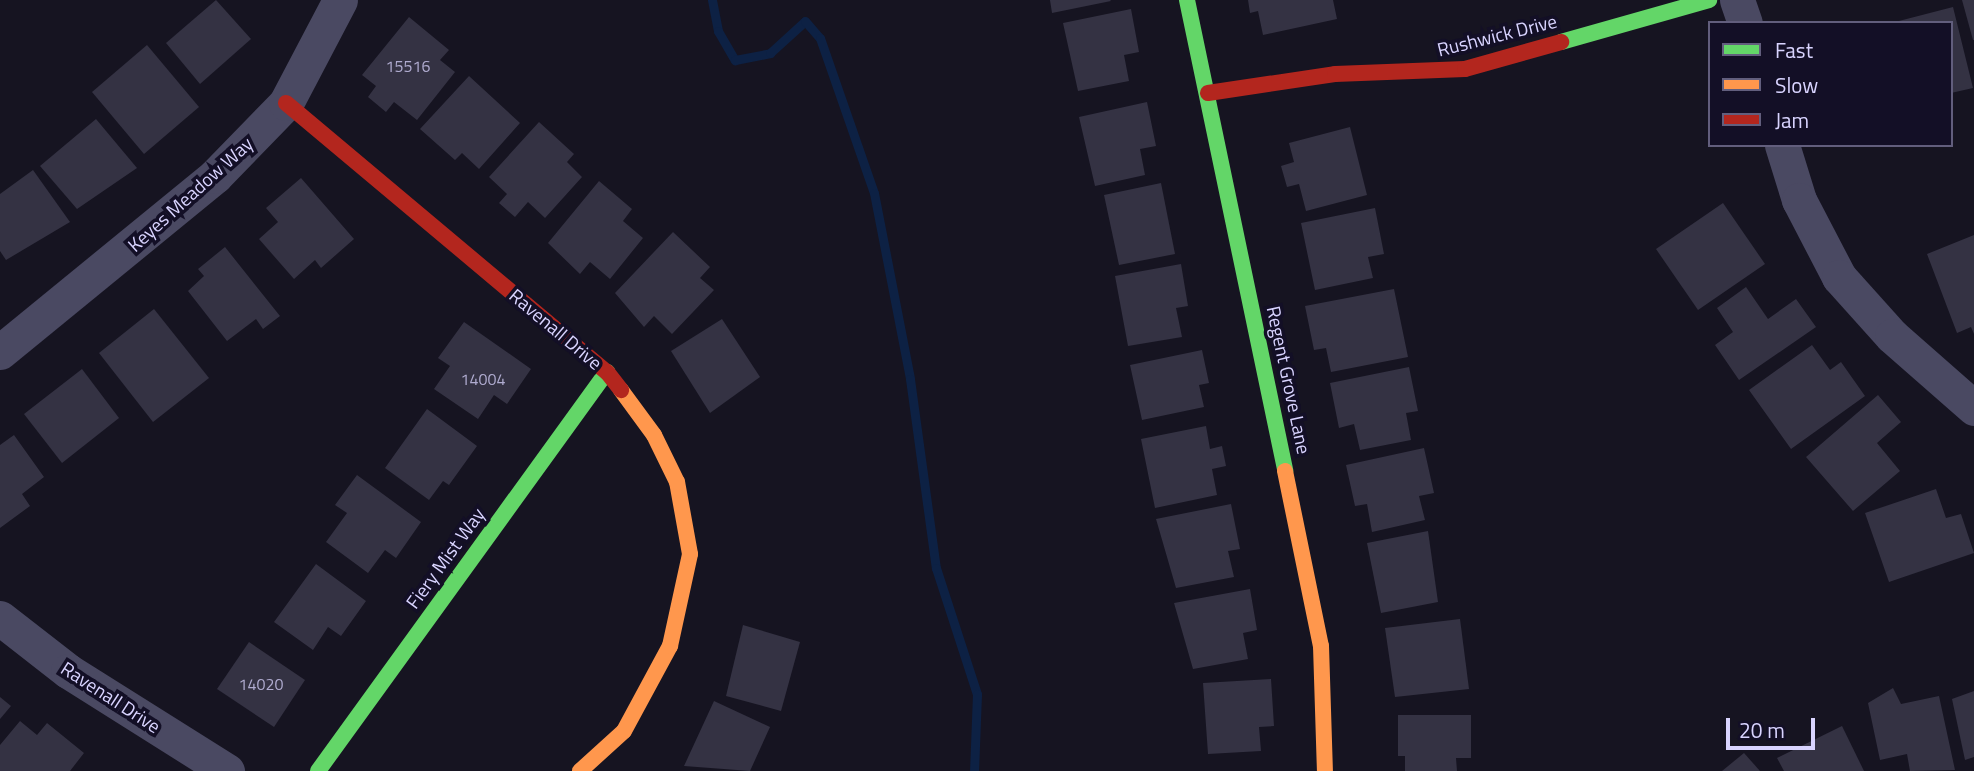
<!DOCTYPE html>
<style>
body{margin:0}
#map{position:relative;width:1974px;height:771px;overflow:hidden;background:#161421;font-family:"Titillium Web",sans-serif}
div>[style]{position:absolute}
.stream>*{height:9px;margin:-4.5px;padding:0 4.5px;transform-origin:4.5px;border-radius:4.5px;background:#0d2144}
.building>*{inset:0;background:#343243}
.street>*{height:35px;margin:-17.5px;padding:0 17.5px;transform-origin:17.5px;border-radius:17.5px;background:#4a4962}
.fast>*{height:16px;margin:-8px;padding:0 8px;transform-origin:8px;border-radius:8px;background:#63d668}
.slow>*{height:16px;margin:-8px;padding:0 8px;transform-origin:8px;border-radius:8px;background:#ff974d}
.jam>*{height:16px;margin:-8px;padding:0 8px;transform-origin:8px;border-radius:8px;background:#b3261e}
span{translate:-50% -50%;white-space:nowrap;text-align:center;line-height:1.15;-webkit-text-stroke:7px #130f26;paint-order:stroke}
.number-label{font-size:16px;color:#b0acd0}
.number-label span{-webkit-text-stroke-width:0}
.street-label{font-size:19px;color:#d9d4ff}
.legend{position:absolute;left:1708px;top:21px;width:245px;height:126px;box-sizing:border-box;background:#130f26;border:2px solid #625e7d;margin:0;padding:9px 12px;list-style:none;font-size:21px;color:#d9d4ff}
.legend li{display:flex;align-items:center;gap:14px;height:35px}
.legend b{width:35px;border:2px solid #625e7d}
.scale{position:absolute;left:1726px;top:718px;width:89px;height:32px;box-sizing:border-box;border:4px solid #d9d4ff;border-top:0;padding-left:9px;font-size:21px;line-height:24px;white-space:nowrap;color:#d9d4ff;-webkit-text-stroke:5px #130f26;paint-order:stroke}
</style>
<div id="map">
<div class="stream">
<i style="left:712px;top:0;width:32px;rotate:79deg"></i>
<i style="left:718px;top:31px;width:34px;rotate:60deg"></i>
<i style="left:735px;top:60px;width:36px;rotate:-11deg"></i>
<i style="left:770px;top:53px;width:47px;rotate:-42.4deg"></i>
<i style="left:805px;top:21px;width:23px;rotate:49deg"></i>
<i style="left:820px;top:38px;width:164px;rotate:70.8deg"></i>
<i style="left:874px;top:193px;width:189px;rotate:79deg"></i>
<i style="left:910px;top:379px;width:191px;rotate:82.2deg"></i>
<i style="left:936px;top:568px;width:133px;rotate:72deg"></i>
<i style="left:977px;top:694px;width:77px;rotate:92.2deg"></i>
</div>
<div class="building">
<i style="clip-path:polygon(216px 0,251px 39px,200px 84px,166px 43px)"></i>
<i style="clip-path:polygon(1050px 0,1110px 0,1111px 1px,1052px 13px)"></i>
<i style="clip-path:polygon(1248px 0,1333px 0,1337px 19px,1263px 35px,1258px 11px,1250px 13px)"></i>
<i style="clip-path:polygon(1962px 0,1974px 0,1974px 40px,1973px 40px)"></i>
<i style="clip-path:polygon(1953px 7px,1973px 88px,1951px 93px,1951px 23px,1895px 22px)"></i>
<i style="clip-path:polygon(1131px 9px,1139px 52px,1124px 55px,1129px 81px,1078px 91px,1063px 23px)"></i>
<i style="clip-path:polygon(409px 17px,449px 50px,440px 60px,455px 72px,417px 120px,394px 102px,386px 112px,368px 97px,376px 86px,362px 75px)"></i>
<i style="clip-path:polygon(147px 45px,199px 107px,144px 154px,92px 92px)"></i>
<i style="clip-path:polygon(469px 76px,520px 123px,479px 169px,462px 153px,455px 160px,420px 129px)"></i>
<i style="clip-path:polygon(1147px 102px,1156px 146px,1140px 149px,1145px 175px,1095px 186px,1079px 117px)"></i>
<i style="clip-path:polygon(96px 119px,137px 168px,77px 209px,40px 166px)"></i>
<i style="clip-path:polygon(539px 122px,574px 154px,567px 162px,582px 177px,545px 218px,528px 202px,515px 217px,499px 203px,507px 194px,489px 177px)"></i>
<i style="clip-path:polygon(1350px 127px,1367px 195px,1306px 211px,1299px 184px,1287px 187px,1281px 166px,1294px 162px,1289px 143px)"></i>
<i style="clip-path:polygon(33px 170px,70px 222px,6px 260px,0 251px,0 194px)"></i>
<i style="clip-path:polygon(301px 178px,354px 239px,321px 268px,315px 260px,294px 279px,259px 239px,278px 222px,266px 208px)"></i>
<i style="clip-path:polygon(599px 181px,632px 209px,623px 221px,643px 238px,610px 279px,590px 262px,580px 274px,548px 243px)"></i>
<i style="clip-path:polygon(1161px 183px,1175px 254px,1119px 265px,1104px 195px)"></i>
<i style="clip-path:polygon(1723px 203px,1765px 264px,1698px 310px,1656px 249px)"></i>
<i style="clip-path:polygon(1375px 208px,1384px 254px,1368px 257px,1373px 278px,1315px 290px,1301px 223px)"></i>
<i style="clip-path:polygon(673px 232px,710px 267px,700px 278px,714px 290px,672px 334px,654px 316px,644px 327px,615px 293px)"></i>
<i style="clip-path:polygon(1974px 235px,1974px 334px,1971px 327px,1957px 333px,1927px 254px)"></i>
<i style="clip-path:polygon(225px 247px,280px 316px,263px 329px,256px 319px,227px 341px,188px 291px,204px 276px,198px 269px)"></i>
<i style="clip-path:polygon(1181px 264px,1188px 306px,1176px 308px,1182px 337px,1128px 346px,1115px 276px)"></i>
<i style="clip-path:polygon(1746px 287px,1768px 319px,1796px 299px,1816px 327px,1739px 380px,1715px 345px,1733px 332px,1717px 308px)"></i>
<i style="clip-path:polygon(1394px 289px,1408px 357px,1331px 372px,1326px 348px,1314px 350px,1305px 306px)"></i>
<i style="clip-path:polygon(154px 309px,209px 378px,153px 422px,99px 353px)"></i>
<i style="clip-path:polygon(722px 319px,760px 377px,710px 413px,671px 351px)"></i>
<i style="clip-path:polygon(464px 322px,531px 369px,507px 404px,494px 395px,478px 419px,434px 389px,450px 366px,438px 358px)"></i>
<i style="clip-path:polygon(1812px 345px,1830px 370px,1841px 362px,1865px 396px,1791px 449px,1749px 390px)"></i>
<i style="clip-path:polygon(1202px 350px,1209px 383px,1199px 385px,1204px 407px,1142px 420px,1130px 365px)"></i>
<i style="clip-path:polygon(1409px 367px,1418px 411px,1406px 413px,1411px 440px,1360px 450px,1354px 424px,1339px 428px,1330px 383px)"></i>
<i style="clip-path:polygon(82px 369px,119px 418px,62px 463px,24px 414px)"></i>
<i style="clip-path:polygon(1878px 395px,1901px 422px,1877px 443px,1900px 471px,1853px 511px,1806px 457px)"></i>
<i style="clip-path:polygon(427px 409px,477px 446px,449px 485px,443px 481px,429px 500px,385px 468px)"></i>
<i style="clip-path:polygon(1206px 426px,1210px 449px,1222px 446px,1226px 466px,1212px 469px,1217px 495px,1155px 508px,1141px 439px)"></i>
<i style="clip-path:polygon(14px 435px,44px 477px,22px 494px,30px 506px,0 528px,0 445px)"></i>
<i style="clip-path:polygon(1424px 448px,1434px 493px,1419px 496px,1425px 520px,1372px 532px,1367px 504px,1355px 506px,1346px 465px)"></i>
<i style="clip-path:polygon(357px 475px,421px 522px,396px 558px,385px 550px,368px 573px,326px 542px,347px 513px,335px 505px)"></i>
<i style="clip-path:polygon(1936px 489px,1946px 518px,1961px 514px,1974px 553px,1889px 582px,1865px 513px)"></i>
<i style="clip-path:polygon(1231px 504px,1240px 549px,1228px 551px,1234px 577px,1176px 588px,1156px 519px)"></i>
<i style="clip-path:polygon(1428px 531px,1438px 602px,1381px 613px,1367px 543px)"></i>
<i style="clip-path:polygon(316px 564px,366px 601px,341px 636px,328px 627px,313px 650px,274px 622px)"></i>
<i style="clip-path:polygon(1250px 589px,1257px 630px,1243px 633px,1248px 659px,1193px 669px,1174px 603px)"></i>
<i style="clip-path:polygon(1460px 619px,1469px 689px,1395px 697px,1385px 628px)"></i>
<i style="clip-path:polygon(743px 625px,800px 642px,781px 711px,726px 696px)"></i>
<i style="clip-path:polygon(249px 642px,305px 680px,274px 727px,217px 689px)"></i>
<i style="clip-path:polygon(1271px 679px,1274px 726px,1259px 727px,1261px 751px,1208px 754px,1203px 683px)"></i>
<i style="clip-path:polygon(1893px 688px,1901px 704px,1939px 696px,1955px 770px,1910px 771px,1907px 754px,1880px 760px,1868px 703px)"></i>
<i style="clip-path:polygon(1974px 691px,1974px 757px,1965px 760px,1952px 699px)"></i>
<i style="clip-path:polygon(0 697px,11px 706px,0 719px)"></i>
<i style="clip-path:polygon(714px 701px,770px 727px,750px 771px,684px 766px)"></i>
<i style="clip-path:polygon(1398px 715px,1471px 715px,1471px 758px,1456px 758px,1457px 771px,1405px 771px,1405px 756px,1398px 756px)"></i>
<i style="clip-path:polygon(20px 721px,37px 735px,47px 723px,84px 753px,70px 771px,0 771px,0 745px)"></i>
<i style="clip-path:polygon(1842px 726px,1864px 771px,1784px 771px,1777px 758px)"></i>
<i style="clip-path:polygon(1744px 753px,1760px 771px,1722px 771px)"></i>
</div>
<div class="street">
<i style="left:1737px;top:0;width:24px;rotate:71deg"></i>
<i style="left:1782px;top:145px;width:58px;rotate:72.8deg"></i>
<i style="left:1799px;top:200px;width:87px;rotate:62.5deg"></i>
<i style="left:1839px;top:277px;width:79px;rotate:48.1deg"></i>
<i style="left:1892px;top:336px;width:109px;rotate:41.3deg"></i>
<i style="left:0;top:352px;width:278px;rotate:-39.3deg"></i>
<i style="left:215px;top:176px;width:102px;rotate:-45.8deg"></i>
<i style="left:286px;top:103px;width:116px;rotate:-62.3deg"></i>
<i style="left:0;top:618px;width:86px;rotate:37.9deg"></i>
<i style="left:68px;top:671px;width:188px;rotate:32.2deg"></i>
</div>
<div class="fast">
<i style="left:1187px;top:0;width:481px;rotate:78.2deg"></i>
<i style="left:1561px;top:42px;width:154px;rotate:-15.8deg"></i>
<i style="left:318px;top:771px;width:493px;rotate:-54.1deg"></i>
</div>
<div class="slow">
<i style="left:1285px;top:471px;width:179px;rotate:78.4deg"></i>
<i style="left:1321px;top:646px;width:125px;rotate:88.2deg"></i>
<i style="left:580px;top:771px;width:59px;rotate:-42.3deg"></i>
<i style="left:624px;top:731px;width:97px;rotate:-61.6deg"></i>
<i style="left:670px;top:646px;width:94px;rotate:-77.7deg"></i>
<i style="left:690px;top:554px;width:73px;rotate:-100.2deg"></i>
<i style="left:677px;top:482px;width:52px;rotate:-116.1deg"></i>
<i style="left:654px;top:435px;width:56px;rotate:-126.3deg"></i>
</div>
<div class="jam">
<i style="left:1208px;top:93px;width:128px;rotate:-8.5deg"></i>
<i style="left:1335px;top:74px;width:130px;rotate:-2.2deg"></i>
<i style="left:1465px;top:69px;width:100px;rotate:-15.7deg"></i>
<i style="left:286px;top:103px;width:419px;rotate:40deg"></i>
<i style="left:607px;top:372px;width:23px;rotate:52deg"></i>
</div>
<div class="number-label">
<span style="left:408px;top:66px">15516</span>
<span style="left:483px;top:379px">14004</span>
<span style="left:261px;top:684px">14020</span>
</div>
<div class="street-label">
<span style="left:1497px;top:35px;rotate:-14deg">Rushwick Drive</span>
<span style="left:190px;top:194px;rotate:-42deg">Keyes Meadow Way</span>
<span style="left:556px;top:329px;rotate:40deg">Ravenall Drive</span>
<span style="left:1289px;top:380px;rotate:78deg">Regent Grove Lane</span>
<span style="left:445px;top:558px;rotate:-54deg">Fiery Mist Way</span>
<span style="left:111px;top:697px;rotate:33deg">Ravenall Drive</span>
</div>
<ul class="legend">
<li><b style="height:9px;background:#63d668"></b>Fast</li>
<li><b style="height:9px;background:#ff974d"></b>Slow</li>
<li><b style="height:9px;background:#b3261e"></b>Jam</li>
</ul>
<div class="scale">20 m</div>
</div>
